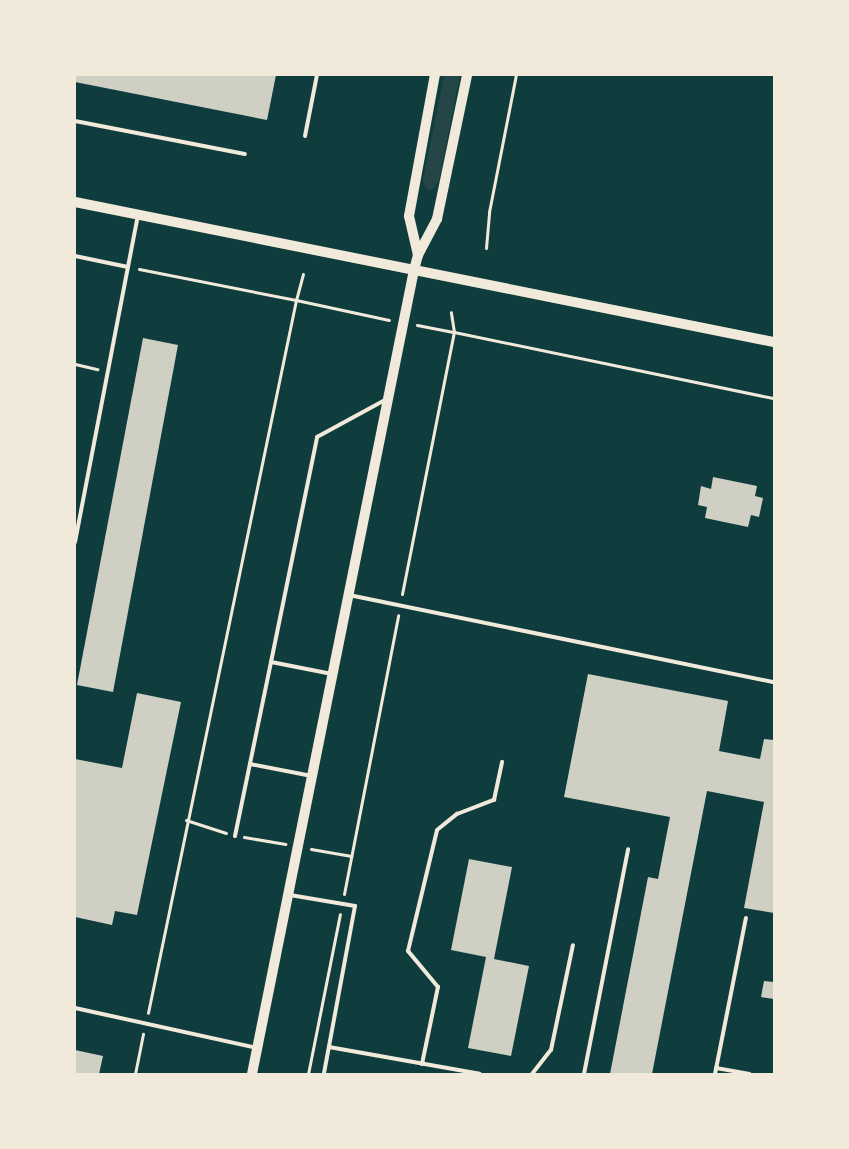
<!DOCTYPE html>
<style>
body{margin:0}
#map{position:relative;width:849px;height:1149px;overflow:hidden;background:#0f3d3e;font-family:Barlow,sans-serif}
div>[style]{position:absolute}
.green>*{inset:0;background:#244646}
.building>*{inset:0;background:#cfcfc3}
.path>*{height:3px;margin:-1.5px;padding:0 1.5px;transform-origin:1.5px;border-radius:1.5px;background:#f1e9da}
.service>*{height:4px;margin:-2px;padding:0 2px;transform-origin:2px;border-radius:2px;background:#f1e9da}
.secondary>*{height:10px;margin:-5px;padding:0 5px;transform-origin:5px;border-radius:5px;background:#f1e9da}
span{translate:-50% -50%;white-space:nowrap;text-align:center;line-height:1.15;-webkit-text-stroke:4.5px #f1e9da;paint-order:stroke}
.frame{position:absolute;inset:0;border:76px solid #f1e9da;pointer-events:none}
</style>
<div id="map">
<div class="green">
<i style="clip-path:polygon(444px 75px,460px 75px,439px 181px,431px 191px,425px 187px,423px 180px)"></i>
</div>
<div class="building">
<i style="clip-path:polygon(75px 75px,276px 75px,267px 120px,75px 82px)"></i>
<i style="clip-path:polygon(143px 338px,178px 345px,113px 692px,77px 685px)"></i>
<i style="clip-path:polygon(713px 477px,757px 486px,755px 496px,763px 498px,759px 517px,751px 515px,748px 527px,705px 518px,707px 507px,698px 505px,701px 486px,711px 489px)"></i>
<i style="clip-path:polygon(588px 674px,728px 701px,719px 751px,760px 759px,764px 739px,774px 740px,774px 913px,744px 908px,764px 802px,707px 791px,652px 1074px,610px 1074px,648px 877px,658px 879px,670px 817px,564px 797px)"></i>
<i style="clip-path:polygon(137px 693px,181px 702px,137px 915px,115px 911px,112px 925px,75px 917px,75px 759px,122px 768px)"></i>
<i style="clip-path:polygon(469px 859px,512px 867px,494px 959px,529px 966px,511px 1056px,468px 1048px,486px 957px,451px 950px)"></i>
<i style="clip-path:polygon(764px 981px,774px 982px,774px 999px,761px 997px)"></i>
<i style="clip-path:polygon(75px 1050px,103px 1056px,99px 1074px,75px 1074px)"></i>
</div>
<div class="path">
<i style="left:486px;top:248px;width:36px;rotate:-85deg"></i>
<i style="left:489px;top:212px;width:140px;rotate:-78.9deg"></i>
<i style="left:139px;top:269px;width:160px;rotate:11.2deg"></i>
<i style="left:296px;top:300px;width:728px;rotate:101.73deg"></i>
<i style="left:303px;top:274px;width:27px;rotate:105deg"></i>
<i style="left:296px;top:300px;width:95px;rotate:12.1deg"></i>
<i style="left:417px;top:325px;width:38px;rotate:11deg"></i>
<i style="left:454px;top:332px;width:20px;rotate:-99deg"></i>
<i style="left:75px;top:364px;width:23px;rotate:13deg"></i>
<i style="left:402px;top:594px;width:267px;rotate:-78.8deg"></i>
<i style="left:454px;top:332px;width:327px;rotate:11.7deg"></i>
<i style="left:186px;top:820px;width:42px;rotate:18deg"></i>
<i style="left:244px;top:837px;width:42px;rotate:9.7deg"></i>
<i style="left:311px;top:849px;width:41px;rotate:9.9deg"></i>
<i style="left:344px;top:894px;width:284px;rotate:-79deg"></i>
<i style="left:135px;top:1074px;width:41px;rotate:-78.7deg"></i>
<i style="left:308px;top:1074px;width:163px;rotate:-78.7deg"></i>
</div>
<div class="service">
<i style="left:75px;top:121px;width:173px;rotate:11deg"></i>
<i style="left:305px;top:136px;width:62px;rotate:-78.9deg"></i>
<i style="left:75px;top:256px;width:54px;rotate:11.7deg"></i>
<i style="left:75px;top:542px;width:333px;rotate:-79.1deg"></i>
<i style="left:349px;top:595px;width:434px;rotate:11.6deg"></i>
<i style="left:332px;top:674px;width:62px;rotate:-168.9deg"></i>
<i style="left:271px;top:662px;width:230px;rotate:-78.4deg"></i>
<i style="left:317px;top:437px;width:80px;rotate:-28.5deg"></i>
<i style="left:250px;top:764px;width:63px;rotate:11deg"></i>
<i style="left:235px;top:836px;width:178px;rotate:-78.3deg"></i>
<i style="left:290px;top:895px;width:66px;rotate:9.6deg"></i>
<i style="left:355px;top:906px;width:171px;rotate:100.5deg"></i>
<i style="left:75px;top:1008px;width:186px;rotate:12.4deg"></i>
<i style="left:329px;top:1047px;width:153px;rotate:10.1deg"></i>
<i style="left:422px;top:1064px;width:79px;rotate:-78.3deg"></i>
<i style="left:438px;top:987px;width:47px;rotate:-129.8deg"></i>
<i style="left:408px;top:951px;width:124px;rotate:-76.5deg"></i>
<i style="left:437px;top:830px;width:26px;rotate:-39deg"></i>
<i style="left:457px;top:814px;width:40px;rotate:-21deg"></i>
<i style="left:494px;top:800px;width:39px;rotate:-78deg"></i>
<i style="left:716px;top:1068px;width:34px;rotate:10deg"></i>
<i style="left:532px;top:1074px;width:31px;rotate:-52deg"></i>
<i style="left:551px;top:1050px;width:107px;rotate:-78.2deg"></i>
<i style="left:584px;top:1074px;width:229px;rotate:-78.9deg"></i>
<i style="left:715px;top:1074px;width:159px;rotate:-78.8deg"></i>
</div>
<div class="secondary">
<i style="left:75px;top:202px;width:713px;rotate:11.33deg"></i>
<i style="left:418px;top:255px;width:40px;rotate:-103deg"></i>
<i style="left:409px;top:216px;width:143px;rotate:-79.6deg"></i>
<i style="left:252px;top:1074px;width:820px;rotate:-78.61deg"></i>
<i style="left:414px;top:270px;width:16px;rotate:-75deg"></i>
<i style="left:418px;top:255px;width:41px;rotate:-62.2deg"></i>
<i style="left:437px;top:219px;width:147px;rotate:-78.2deg"></i>
</div>
<div class="frame"></div>
</div>
